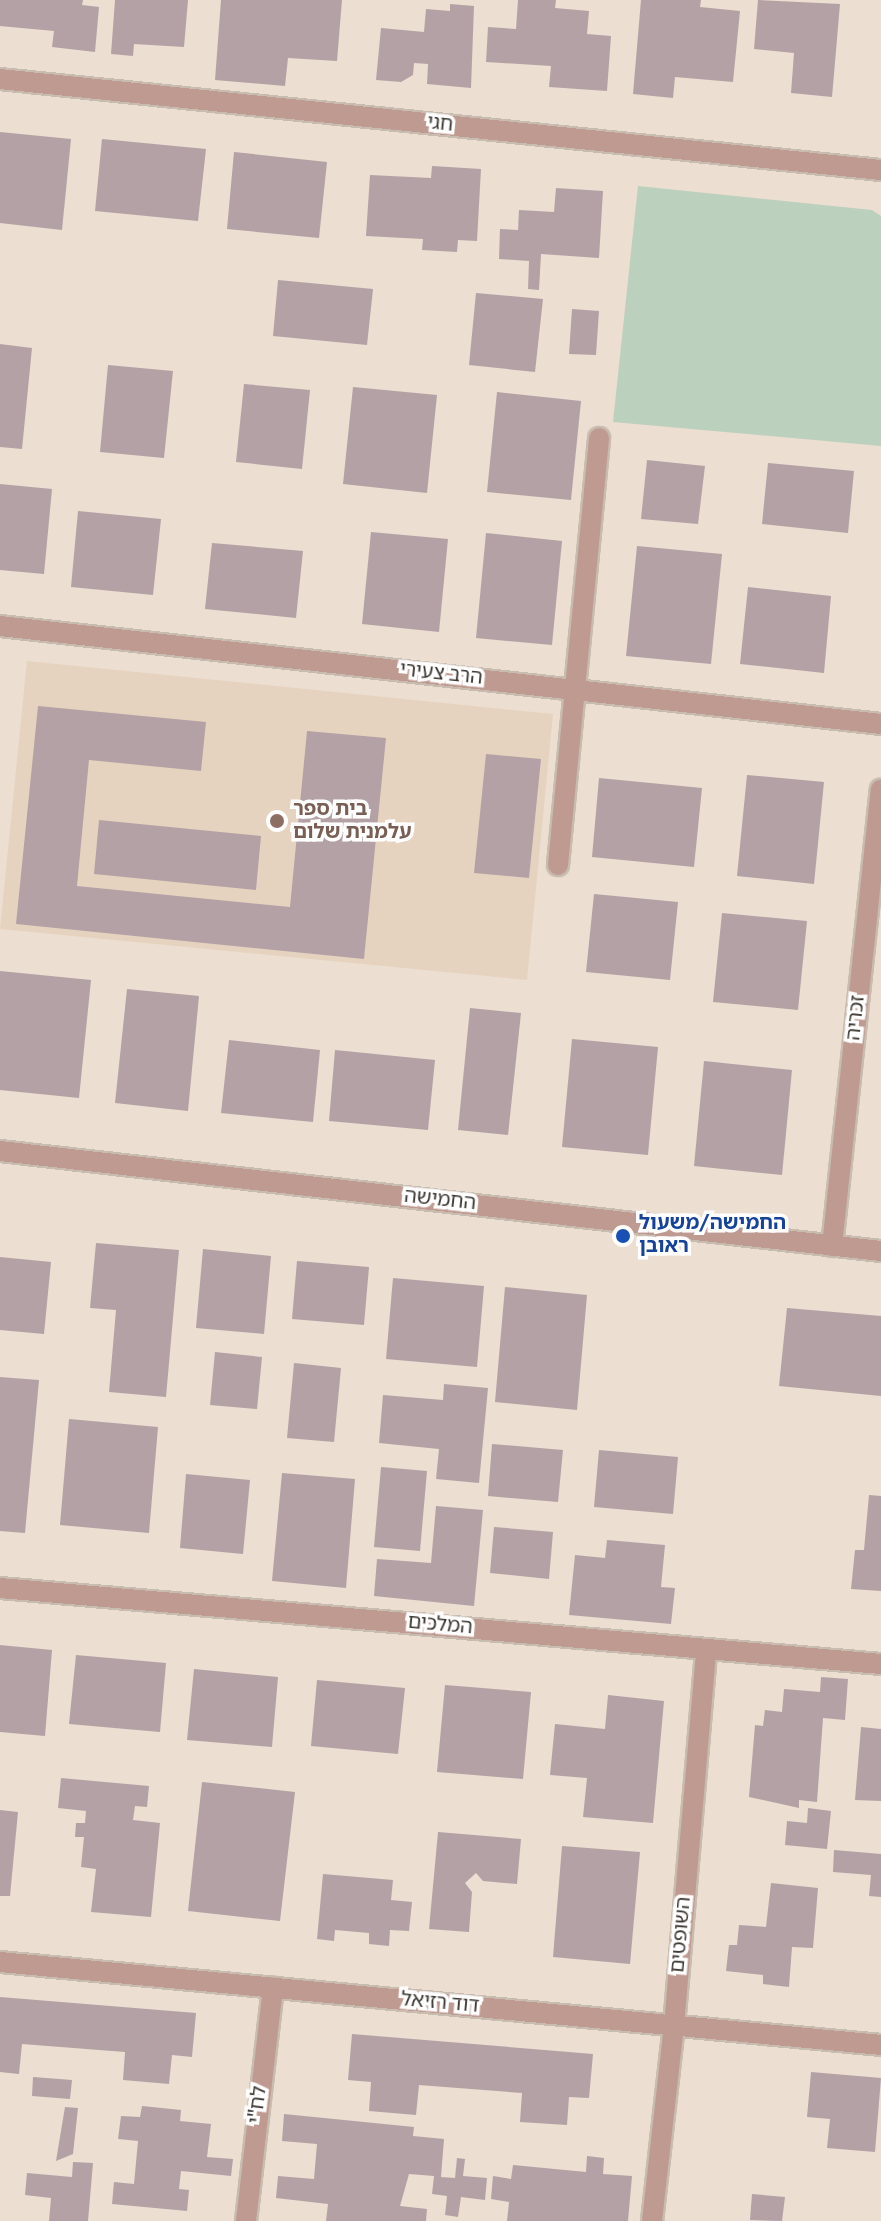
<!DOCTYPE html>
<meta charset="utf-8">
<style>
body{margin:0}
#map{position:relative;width:881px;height:2221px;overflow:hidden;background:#ecded0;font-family:Overpass,"Noto Sans Hebrew",sans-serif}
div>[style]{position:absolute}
.built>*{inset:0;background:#e6d3bf}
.green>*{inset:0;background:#bcd0be}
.building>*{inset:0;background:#b4a1a6}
.roads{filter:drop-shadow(2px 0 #c8bcb0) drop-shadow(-2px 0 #c8bcb0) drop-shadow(0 2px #c8bcb0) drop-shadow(0 -2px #c8bcb0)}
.service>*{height:20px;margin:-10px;padding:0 10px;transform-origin:10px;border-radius:10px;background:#bf9a91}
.minor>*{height:20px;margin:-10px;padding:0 10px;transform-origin:10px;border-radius:10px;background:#bf9a91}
.dots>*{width:22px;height:22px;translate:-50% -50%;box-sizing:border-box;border:4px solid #fff;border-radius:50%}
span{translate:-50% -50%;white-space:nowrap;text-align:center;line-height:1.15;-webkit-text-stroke:7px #fff;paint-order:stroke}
.street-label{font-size:20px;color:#3a352f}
.education-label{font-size:20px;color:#785e54;font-weight:700}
.left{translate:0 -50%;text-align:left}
.transit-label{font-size:20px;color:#164399;font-weight:700}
</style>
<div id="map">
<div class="built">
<i style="clip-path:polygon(27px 661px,553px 714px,527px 980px,0 929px)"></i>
</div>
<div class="green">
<i style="clip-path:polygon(638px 186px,872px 210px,881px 216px,881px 446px,613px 422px)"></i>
</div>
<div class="building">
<i style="clip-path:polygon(0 0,83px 0,82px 5px,99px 7px,95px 52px,52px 47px,54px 31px,0 26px)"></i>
<i style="clip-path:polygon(115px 0,188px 0,184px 47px,134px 44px,133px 56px,111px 54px)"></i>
<i style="clip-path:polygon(221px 0,342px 0,337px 61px,288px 58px,285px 86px,215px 80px)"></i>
<i style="clip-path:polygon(518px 0,556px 0,555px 8px,589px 11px,587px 34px,611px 36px,607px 91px,549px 87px,551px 66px,486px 62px,488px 27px,516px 29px)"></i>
<i style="clip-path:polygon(641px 0,701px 0,700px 7px,740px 11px,733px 82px,675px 77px,673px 98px,633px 94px)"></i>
<i style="clip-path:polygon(758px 0,840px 4px,832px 97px,791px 93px,794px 53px,754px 49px)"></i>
<i style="clip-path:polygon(450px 4px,474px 6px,471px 88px,427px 84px,428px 64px,414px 63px,413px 75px,401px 82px,376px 80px,381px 28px,424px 32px,426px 9px,450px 11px)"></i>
<i style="clip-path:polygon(0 132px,71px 139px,62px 230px,0 223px)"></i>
<i style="clip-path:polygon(102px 139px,206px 149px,198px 221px,95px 211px)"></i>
<i style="clip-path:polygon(234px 152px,327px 162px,319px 238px,227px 229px)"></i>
<i style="clip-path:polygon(432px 166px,481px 169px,477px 241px,458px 240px,457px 252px,422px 250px,423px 239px,366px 236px,370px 175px,431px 178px)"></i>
<i style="clip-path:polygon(556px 188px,603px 191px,599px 258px,541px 254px,539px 290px,528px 289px,529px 261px,499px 259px,500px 229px,518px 230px,519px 210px,554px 212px)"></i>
<i style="clip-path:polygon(278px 280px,373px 289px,367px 345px,273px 336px)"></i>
<i style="clip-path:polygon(476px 293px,543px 299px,535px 372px,469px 365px)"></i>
<i style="clip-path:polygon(572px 309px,599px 311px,596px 355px,569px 354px)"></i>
<i style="clip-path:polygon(0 344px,32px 348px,22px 449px,0 447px)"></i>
<i style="clip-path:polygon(108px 365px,173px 371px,164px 458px,100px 452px)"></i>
<i style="clip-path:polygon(244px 384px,310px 390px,302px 469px,236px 462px)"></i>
<i style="clip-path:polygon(353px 387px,437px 395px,427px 493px,343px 484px)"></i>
<i style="clip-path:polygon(497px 392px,581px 401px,571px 500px,487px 492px)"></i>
<i style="clip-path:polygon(647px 460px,705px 466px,698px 524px,641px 519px)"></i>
<i style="clip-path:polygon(768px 463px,854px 471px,848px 533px,762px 524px)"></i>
<i style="clip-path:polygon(0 484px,52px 489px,44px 574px,0 570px)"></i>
<i style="clip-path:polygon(78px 511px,161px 519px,153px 595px,71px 587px)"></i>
<i style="clip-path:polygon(371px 532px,448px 539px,439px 632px,362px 624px)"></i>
<i style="clip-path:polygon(486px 533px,562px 541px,552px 645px,476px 638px)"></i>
<i style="clip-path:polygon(212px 543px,303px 551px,296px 618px,205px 609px)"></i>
<i style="clip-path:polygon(637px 546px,722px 554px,711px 664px,626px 656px)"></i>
<i style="clip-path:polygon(748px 587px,831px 596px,824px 673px,740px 664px)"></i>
<i style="clip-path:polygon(38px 706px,206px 722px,201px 771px,89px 760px,77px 886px,290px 907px,307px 731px,386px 738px,364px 959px,16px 924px)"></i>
<i style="clip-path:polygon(486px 754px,541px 759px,529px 878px,474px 873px)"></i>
<i style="clip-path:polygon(747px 775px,824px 782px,814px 884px,737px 876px)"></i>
<i style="clip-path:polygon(599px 778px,702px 788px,694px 867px,592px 857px)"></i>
<i style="clip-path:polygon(99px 820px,261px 836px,256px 890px,94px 874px)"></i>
<i style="clip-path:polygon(594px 894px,678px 902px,670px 980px,586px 972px)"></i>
<i style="clip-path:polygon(722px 913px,807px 921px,798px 1010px,713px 1002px)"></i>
<i style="clip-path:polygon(0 971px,91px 980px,79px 1098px,0 1090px)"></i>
<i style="clip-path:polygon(127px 989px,199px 996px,188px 1111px,115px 1103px)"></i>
<i style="clip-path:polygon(470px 1008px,521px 1013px,508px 1135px,458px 1130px)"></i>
<i style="clip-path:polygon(572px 1039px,658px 1047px,648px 1155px,562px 1147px)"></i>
<i style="clip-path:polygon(229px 1040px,320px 1050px,313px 1122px,221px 1113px)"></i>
<i style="clip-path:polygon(335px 1050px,435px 1060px,428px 1130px,329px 1121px)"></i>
<i style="clip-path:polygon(704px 1061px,792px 1070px,782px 1175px,694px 1166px)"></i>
<i style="clip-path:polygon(96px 1243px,179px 1250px,166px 1397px,109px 1392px,116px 1310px,90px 1308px)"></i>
<i style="clip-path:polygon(203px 1249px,271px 1256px,264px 1334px,196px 1328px)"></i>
<i style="clip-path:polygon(0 1257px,51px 1262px,44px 1334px,0 1330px)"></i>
<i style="clip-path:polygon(297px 1261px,369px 1267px,364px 1325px,292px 1319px)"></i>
<i style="clip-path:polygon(393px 1278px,484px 1286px,477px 1367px,386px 1359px)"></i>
<i style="clip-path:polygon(505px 1287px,587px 1295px,577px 1410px,495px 1402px)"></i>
<i style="clip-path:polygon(787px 1308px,881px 1316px,881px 1396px,779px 1386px)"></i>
<i style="clip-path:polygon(215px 1352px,262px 1357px,257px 1409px,210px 1405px)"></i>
<i style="clip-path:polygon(294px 1363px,341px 1368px,334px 1442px,287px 1438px)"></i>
<i style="clip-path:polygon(0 1377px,39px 1380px,25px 1533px,0 1531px)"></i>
<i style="clip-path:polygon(444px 1384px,488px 1388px,479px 1483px,436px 1479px,439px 1449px,379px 1443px,383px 1395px,443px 1400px)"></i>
<i style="clip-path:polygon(69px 1419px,158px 1427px,149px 1533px,60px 1525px)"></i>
<i style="clip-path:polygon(492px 1444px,563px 1450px,558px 1502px,488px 1496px)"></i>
<i style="clip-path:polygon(599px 1450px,678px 1457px,673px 1514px,594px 1507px)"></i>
<i style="clip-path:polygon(381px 1467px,427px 1471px,420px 1551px,374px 1547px)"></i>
<i style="clip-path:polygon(282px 1473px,355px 1479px,346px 1588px,272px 1581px)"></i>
<i style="clip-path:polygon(186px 1474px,250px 1480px,243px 1554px,180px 1548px)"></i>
<i style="clip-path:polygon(869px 1495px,881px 1496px,881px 1591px,851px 1589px,855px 1550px,864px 1550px)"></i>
<i style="clip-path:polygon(436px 1506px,483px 1510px,474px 1606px,374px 1596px,377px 1559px,431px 1563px)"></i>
<i style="clip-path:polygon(494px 1527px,553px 1532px,549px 1579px,490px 1573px)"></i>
<i style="clip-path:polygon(607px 1540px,665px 1545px,661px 1587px,675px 1588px,671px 1624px,569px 1615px,575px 1555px,605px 1558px)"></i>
<i style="clip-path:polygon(0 1645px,52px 1650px,45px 1736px,0 1732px)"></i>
<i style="clip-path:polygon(76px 1655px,166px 1663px,160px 1732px,69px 1724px)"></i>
<i style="clip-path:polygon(194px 1669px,278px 1677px,272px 1747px,187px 1740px)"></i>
<i style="clip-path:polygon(821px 1677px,848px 1679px,845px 1720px,823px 1718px,817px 1802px,799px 1800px,799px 1808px,749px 1797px,755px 1725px,763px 1726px,765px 1710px,782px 1712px,784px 1689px,820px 1692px)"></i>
<i style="clip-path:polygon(317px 1680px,405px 1688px,398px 1754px,311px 1746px)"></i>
<i style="clip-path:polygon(445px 1685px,531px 1692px,523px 1779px,437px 1772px)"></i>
<i style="clip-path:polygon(608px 1695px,664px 1701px,653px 1823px,583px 1817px,587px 1778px,550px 1775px,555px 1724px,605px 1729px)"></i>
<i style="clip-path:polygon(861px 1727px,881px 1729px,881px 1801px,855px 1800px)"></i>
<i style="clip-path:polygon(61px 1778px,149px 1786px,147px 1807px,135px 1806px,133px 1820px,160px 1823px,151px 1917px,91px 1912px,96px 1869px,81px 1867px,84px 1837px,75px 1837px,76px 1823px,85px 1823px,86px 1811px,58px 1808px)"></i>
<i style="clip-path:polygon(202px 1782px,295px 1792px,280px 1921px,188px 1911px)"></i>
<i style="clip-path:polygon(808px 1808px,831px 1811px,827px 1849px,785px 1845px,787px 1821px,807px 1823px)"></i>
<i style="clip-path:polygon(0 1810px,18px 1812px,10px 1896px,0 1896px)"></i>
<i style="clip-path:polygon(438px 1832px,521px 1839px,517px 1884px,483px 1881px,476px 1873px,465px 1883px,472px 1892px,469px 1932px,429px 1929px)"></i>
<i style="clip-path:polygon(562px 1846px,640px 1852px,630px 1964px,553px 1957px)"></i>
<i style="clip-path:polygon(834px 1850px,881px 1854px,881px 1897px,869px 1896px,871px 1875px,833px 1872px)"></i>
<i style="clip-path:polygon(323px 1874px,393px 1880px,391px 1900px,412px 1902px,409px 1931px,390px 1930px,389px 1946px,369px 1944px,369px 1933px,335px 1930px,334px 1941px,317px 1939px)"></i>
<i style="clip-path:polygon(771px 1883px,818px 1888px,813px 1948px,792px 1947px,789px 1987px,763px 1984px,763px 1975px,726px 1971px,729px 1945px,737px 1945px,739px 1925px,766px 1927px)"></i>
<i style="clip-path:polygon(0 1997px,196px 2013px,192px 2057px,172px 2055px,169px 2084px,123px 2080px,125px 2052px,22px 2044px,19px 2074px,0 2072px)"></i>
<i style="clip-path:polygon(352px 2034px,593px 2054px,589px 2098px,569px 2097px,567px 2125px,520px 2122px,522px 2093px,419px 2085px,416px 2115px,369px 2111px,371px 2082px,348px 2080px)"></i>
<i style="clip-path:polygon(811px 2072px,881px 2078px,875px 2152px,827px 2148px,830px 2119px,807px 2117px)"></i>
<i style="clip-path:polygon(33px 2077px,72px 2080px,70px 2099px,32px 2096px)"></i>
<i style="clip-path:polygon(142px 2106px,181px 2110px,180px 2121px,211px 2124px,207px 2157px,233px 2159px,231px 2176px,181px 2171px,179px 2189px,189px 2190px,187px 2211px,112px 2204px,114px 2182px,134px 2184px,138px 2141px,118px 2139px,121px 2116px,140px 2117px)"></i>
<i style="clip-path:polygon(65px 2107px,78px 2108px,73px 2154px,56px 2161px)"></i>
<i style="clip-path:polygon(284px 2114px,414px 2127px,413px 2136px,444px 2139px,441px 2177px,455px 2178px,457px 2158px,465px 2159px,463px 2176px,487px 2178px,485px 2200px,461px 2197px,458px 2217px,445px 2215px,447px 2196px,432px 2194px,434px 2176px,409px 2174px,400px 2206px,427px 2209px,426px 2221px,326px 2221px,328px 2204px,276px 2198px,278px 2176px,314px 2179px,317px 2144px,282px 2141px)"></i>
<i style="clip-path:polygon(587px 2156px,604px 2158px,603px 2174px,632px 2176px,628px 2221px,507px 2221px,509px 2202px,491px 2199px,493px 2176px,511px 2179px,513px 2165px,586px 2172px)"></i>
<i style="clip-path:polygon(73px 2162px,93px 2163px,88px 2221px,49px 2221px,51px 2198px,25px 2195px,27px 2173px,72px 2177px)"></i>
<i style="clip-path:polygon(752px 2194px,785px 2197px,782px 2221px,750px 2220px)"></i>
</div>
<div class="roads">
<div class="service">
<i style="left:558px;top:865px;width:429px;rotate:-84.5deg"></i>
</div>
<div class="minor">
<i style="left:0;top:79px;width:886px;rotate:5.9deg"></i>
<i style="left:0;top:626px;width:886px;rotate:6.35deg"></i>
<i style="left:0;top:1151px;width:887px;rotate:6.48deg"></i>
<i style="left:832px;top:1246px;width:459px;rotate:-83.9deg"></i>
<i style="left:0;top:1588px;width:884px;rotate:4.93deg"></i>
<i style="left:0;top:1962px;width:885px;rotate:5.38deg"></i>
<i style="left:246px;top:2221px;width:235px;rotate:-83.4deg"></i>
<i style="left:652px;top:2221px;width:196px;rotate:-83.6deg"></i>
<i style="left:674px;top:2026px;width:378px;rotate:-85.1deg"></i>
</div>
</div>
<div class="dots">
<i style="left:277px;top:821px;background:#8d6e63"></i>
<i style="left:623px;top:1236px;background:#1a4fb4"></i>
</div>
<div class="street-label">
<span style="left:440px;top:125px;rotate:6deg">חגי</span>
<span style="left:441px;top:675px;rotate:6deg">הרב צעירי</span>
<span style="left:857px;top:1018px;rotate:-84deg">זכריה</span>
<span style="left:440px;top:1201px;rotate:6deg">החמישה</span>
<span style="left:440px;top:1626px;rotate:5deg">המלכים</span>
<span style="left:682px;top:1935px;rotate:-85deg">השופטים</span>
<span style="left:440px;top:2004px;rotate:5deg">דוד רזיאל</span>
<span style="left:259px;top:2105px;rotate:-83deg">לח"י</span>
</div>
<div class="education-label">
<span class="left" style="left:293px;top:822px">בית ספר<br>עלמנית שלום</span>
</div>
<div class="transit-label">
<span class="left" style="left:639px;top:1236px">החמישה/משעול<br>ראובן</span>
</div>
</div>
